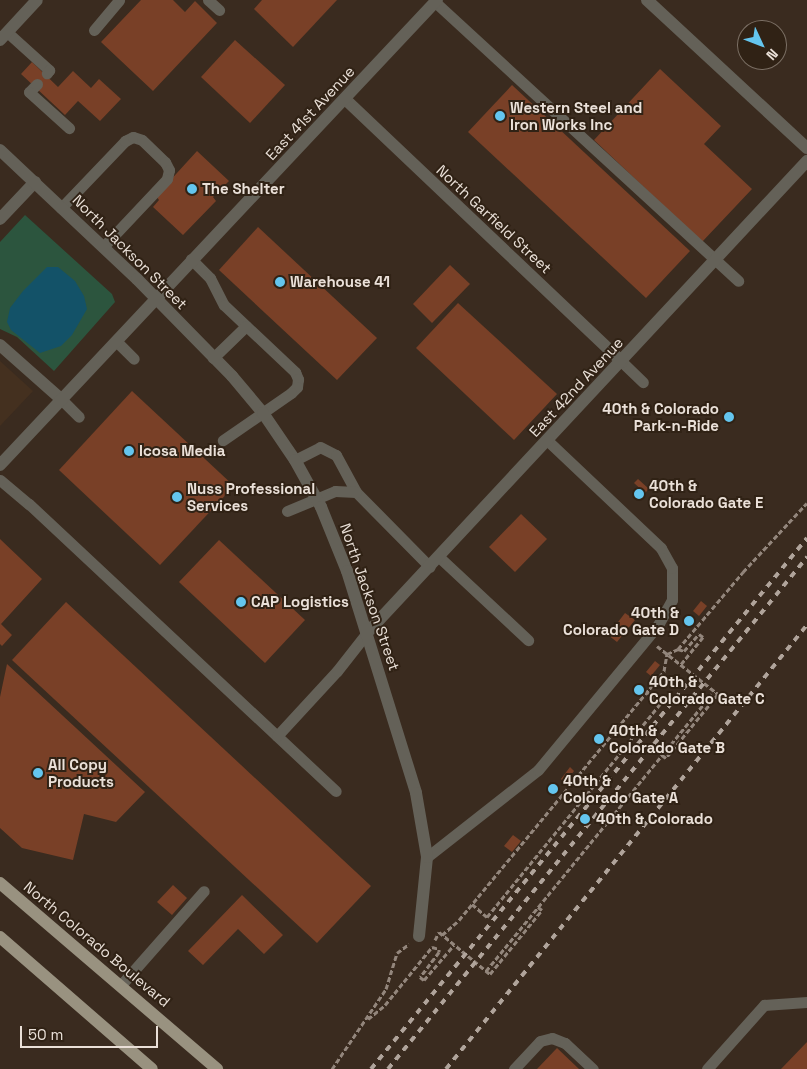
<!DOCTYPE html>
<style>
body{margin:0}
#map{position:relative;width:807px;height:1069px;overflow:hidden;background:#3a2b1f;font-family:"Space Grotesk",sans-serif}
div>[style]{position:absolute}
.built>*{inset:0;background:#44301f}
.green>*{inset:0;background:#2c553e}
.water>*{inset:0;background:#135268}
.building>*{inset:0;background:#794027}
.path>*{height:3px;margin-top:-1.5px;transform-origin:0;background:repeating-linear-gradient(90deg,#93867c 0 5px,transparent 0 7.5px)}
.service>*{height:11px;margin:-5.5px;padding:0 5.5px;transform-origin:5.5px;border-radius:5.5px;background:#646158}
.minor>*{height:12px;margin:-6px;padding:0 6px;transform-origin:6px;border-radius:6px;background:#646158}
.tertiary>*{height:12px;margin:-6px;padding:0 6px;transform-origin:6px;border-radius:6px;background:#646158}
.primary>*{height:12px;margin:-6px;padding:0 6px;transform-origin:6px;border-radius:6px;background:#999280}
.rail>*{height:4px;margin-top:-2px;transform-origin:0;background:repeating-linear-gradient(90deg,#b0a49b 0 6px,transparent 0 12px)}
.dots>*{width:14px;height:14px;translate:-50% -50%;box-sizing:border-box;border:2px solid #302215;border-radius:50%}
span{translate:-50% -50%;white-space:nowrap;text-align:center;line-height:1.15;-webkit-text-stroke:4px #302215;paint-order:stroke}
.poi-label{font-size:15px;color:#eae0d8;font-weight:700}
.left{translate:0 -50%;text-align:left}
.right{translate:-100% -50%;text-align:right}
.street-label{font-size:15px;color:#eae0d8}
.north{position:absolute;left:737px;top:20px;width:50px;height:50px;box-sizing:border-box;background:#302215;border:1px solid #7a6e63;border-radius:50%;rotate:133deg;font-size:14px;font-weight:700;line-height:20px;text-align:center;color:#eae0d8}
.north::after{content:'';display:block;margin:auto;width:18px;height:22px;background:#64c5ee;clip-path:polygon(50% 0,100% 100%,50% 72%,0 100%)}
.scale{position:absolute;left:20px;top:1026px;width:138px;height:22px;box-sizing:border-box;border:2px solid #eae0d8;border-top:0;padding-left:6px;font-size:15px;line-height:18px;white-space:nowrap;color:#eae0d8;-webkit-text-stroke:4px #302215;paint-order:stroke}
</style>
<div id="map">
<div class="built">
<i style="clip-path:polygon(0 361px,33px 391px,0 426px)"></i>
</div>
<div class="green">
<i style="clip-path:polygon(25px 215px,112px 294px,115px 302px,54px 371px,17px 337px,0 329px,0 242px)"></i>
</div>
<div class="water">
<i style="clip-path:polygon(47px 267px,58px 267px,75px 281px,84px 296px,87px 309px,72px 335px,61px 346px,40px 353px,11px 330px,7px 322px,10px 308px,23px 291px)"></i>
</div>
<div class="building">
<i style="clip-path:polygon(141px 0,173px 0,185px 12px,195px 1px,217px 23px,153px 91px,101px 42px)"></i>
<i style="clip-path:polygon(262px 0,337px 0,293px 47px,254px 9px)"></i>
<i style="clip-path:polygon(235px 40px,285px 85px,250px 123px,201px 77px)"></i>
<i style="clip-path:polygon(32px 62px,58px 87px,73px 71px,91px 88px,99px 79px,121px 99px,100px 121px,78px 101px,65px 115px,21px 74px)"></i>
<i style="clip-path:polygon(660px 69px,721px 126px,704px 144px,752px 189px,702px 242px,594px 140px)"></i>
<i style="clip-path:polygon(512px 85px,690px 251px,646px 298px,468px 132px)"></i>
<i style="clip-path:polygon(197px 151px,229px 181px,213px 197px,216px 201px,183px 235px,153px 207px,159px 200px,156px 196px)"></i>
<i style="clip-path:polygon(258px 227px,377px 338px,337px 380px,219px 270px)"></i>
<i style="clip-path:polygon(450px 265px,470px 284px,432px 323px,413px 304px)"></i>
<i style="clip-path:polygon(458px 303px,557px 394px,514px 440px,416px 348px)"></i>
<i style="clip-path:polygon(132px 391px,234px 486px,160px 565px,59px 470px)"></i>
<i style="clip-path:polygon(638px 479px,649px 489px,645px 493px,634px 483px)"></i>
<i style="clip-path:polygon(521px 514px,547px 539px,515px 572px,489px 547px)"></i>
<i style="clip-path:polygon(0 539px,42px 579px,1px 624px,12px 635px,2px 646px,0 644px)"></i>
<i style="clip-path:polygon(219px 540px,305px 620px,265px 663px,179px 582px)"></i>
<i style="clip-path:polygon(701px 601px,707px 606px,699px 616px,693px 611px)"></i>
<i style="clip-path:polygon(66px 602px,371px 886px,317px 943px,12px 660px)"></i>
<i style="clip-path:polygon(625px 613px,635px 620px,617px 642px,608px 635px)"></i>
<i style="clip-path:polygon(655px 661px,660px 665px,651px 676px,646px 672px)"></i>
<i style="clip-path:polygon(7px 664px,145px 792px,116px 822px,84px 814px,73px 860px,22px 848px,0 828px,0 697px)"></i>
<i style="clip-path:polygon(570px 767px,574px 771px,565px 783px,561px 779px)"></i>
<i style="clip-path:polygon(513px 835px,521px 841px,512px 852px,504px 846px)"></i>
<i style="clip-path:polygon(173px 885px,187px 898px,172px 915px,157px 902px)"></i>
<i style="clip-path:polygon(242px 895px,283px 935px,264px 954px,238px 929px,203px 965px,188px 951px)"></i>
<i style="clip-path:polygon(807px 1042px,807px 1069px,781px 1069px)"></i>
<i style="clip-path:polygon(557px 1048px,579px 1069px,537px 1069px)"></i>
</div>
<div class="path">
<i style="left:657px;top:646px;width:78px;rotate:38.2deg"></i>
<i style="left:718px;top:694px;width:82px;rotate:129.1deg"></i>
<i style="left:666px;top:758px;width:5px;rotate:-143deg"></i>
<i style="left:678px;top:649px;width:6px;rotate:18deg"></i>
<i style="left:684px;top:651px;width:23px;rotate:-49deg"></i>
<i style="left:699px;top:634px;width:5px;rotate:37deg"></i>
<i style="left:703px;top:637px;width:35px;rotate:129deg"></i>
<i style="left:472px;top:904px;width:20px;rotate:41deg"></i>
<i style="left:487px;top:917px;width:276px;rotate:-50.9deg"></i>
<i style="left:661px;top:703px;width:18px;rotate:-142deg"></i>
<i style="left:442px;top:935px;width:23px;rotate:-41deg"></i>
<i style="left:459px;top:920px;width:323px;rotate:-50.5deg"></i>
<i style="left:664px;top:671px;width:17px;rotate:-80deg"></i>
<i style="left:667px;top:654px;width:12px;rotate:-24deg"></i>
<i style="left:678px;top:649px;width:101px;rotate:-49.8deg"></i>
<i style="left:743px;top:572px;width:94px;rotate:-47.2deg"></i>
<i style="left:435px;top:940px;width:9px;rotate:-63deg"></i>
<i style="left:439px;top:932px;width:66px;rotate:39.5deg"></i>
<i style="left:490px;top:974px;width:82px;rotate:-50.9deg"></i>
<i style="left:542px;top:910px;width:5px;rotate:-143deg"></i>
<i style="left:486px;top:971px;width:361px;rotate:-50.8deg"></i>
<i style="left:368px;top:1019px;width:22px;rotate:-39deg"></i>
<i style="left:385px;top:1005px;width:75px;rotate:-51deg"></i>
<i style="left:432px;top:947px;width:7px;rotate:16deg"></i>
<i style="left:439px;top:949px;width:3px;rotate:90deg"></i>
<i style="left:439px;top:952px;width:31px;rotate:127deg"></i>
<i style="left:420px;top:977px;width:5px;rotate:37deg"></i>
<i style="left:424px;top:980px;width:46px;rotate:-49.4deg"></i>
<i style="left:332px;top:1069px;width:97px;rotate:-56deg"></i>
<i style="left:386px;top:989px;width:38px;rotate:-73deg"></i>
<i style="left:397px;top:953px;width:15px;rotate:-37deg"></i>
</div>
<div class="service">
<i style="left:208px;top:0;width:15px;rotate:42deg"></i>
<i style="left:435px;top:2px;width:412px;rotate:42.6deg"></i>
<i style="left:94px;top:30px;width:39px;rotate:-50deg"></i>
<i style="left:7px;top:32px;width:57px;rotate:42.1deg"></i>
<i style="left:49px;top:70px;width:4px;rotate:124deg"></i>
<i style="left:37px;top:84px;width:11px;rotate:135deg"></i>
<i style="left:29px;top:92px;width:54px;rotate:42deg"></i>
<i style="left:61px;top:208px;width:93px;rotate:-46.3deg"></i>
<i style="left:125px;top:141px;width:9px;rotate:-27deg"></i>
<i style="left:133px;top:137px;width:9px;rotate:18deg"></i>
<i style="left:142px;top:140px;width:32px;rotate:44deg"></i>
<i style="left:165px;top:162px;width:9px;rotate:63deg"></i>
<i style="left:169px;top:170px;width:9px;rotate:103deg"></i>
<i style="left:167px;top:179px;width:93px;rotate:133.3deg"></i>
<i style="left:191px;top:259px;width:27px;rotate:45deg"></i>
<i style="left:210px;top:278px;width:30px;rotate:63deg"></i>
<i style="left:224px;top:305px;width:98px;rotate:43.3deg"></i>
<i style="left:295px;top:372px;width:8px;rotate:67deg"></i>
<i style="left:298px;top:379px;width:8px;rotate:97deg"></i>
<i style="left:297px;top:387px;width:8px;rotate:135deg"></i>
<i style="left:291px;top:393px;width:83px;rotate:145.3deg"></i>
<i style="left:116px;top:341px;width:25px;rotate:45deg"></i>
<i style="left:213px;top:358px;width:46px;rotate:-44.1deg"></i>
<i style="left:622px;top:362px;width:29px;rotate:44deg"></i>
<i style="left:61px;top:399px;width:25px;rotate:45deg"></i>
<i style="left:295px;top:460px;width:28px;rotate:-27deg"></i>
<i style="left:320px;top:447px;width:18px;rotate:27deg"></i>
<i style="left:336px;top:455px;width:42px;rotate:61.6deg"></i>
<i style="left:356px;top:492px;width:105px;rotate:45.4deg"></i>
<i style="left:0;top:480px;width:38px;rotate:40deg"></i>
<i style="left:29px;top:504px;width:420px;rotate:43.1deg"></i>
<i style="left:287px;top:511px;width:52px;rotate:-22.6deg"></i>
<i style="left:335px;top:491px;width:21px;rotate:3deg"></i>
<i style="left:439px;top:557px;width:122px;rotate:43deg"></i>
<i style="left:277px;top:736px;width:88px;rotate:-47.3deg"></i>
<i style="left:337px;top:671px;width:47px;rotate:-51.9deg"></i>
<i style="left:427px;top:857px;width:141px;rotate:-38.1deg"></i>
<i style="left:538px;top:770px;width:188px;rotate:-50.4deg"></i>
<i style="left:658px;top:625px;width:29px;rotate:-61deg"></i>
<i style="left:672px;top:600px;width:32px;rotate:-90deg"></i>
<i style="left:672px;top:568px;width:23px;rotate:-119deg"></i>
<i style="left:661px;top:548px;width:156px;rotate:-136.6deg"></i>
<i style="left:121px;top:985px;width:125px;rotate:-48.6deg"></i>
<i style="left:514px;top:1069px;width:38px;rotate:-47deg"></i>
<i style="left:540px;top:1041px;width:12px;rotate:-14deg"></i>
<i style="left:552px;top:1038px;width:14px;rotate:21deg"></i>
<i style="left:565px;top:1043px;width:38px;rotate:43deg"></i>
<i style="left:707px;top:1069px;width:86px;rotate:-48.3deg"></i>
<i style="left:764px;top:1005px;width:43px;rotate:-4deg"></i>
</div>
<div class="minor">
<i style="left:647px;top:0;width:218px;rotate:42.8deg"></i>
<i style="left:345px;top:99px;width:382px;rotate:43.5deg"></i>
<i style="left:0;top:219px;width:51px;rotate:-46.6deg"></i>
<i style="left:0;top:345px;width:81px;rotate:41.5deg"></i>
<i style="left:0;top:465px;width:638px;rotate:-46.78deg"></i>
<i style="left:366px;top:634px;width:647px;rotate:-47.01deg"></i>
<i style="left:419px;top:936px;width:79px;rotate:-84.2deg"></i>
</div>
<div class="tertiary">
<i style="left:0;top:40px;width:54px;rotate:-47.2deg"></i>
<i style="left:0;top:150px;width:188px;rotate:43.3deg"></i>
<i style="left:137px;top:279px;width:136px;rotate:45.6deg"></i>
<i style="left:232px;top:376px;width:48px;rotate:50deg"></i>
<i style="left:263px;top:413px;width:57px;rotate:55.8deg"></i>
<i style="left:295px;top:460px;width:54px;rotate:61deg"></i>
<i style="left:321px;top:507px;width:69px;rotate:67.9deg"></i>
<i style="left:347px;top:571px;width:232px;rotate:72.7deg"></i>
<i style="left:416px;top:793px;width:65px;rotate:80.2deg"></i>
</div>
<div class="primary">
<i style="left:0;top:883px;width:286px;rotate:40.6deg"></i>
<i style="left:0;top:937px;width:201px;rotate:41deg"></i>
</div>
<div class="rail">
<i style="left:371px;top:1069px;width:687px;rotate:-50.61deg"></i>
<i style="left:388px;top:1069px;width:662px;rotate:-50.7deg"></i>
<i style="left:446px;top:1069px;width:572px;rotate:-50.89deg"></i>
</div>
<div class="dots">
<i style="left:500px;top:116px;background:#64c5ee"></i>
<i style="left:192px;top:189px;background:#64c5ee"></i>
<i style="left:280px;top:282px;background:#64c5ee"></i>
<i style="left:729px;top:417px;background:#64c5ee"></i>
<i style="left:129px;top:451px;background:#64c5ee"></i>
<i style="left:639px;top:494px;background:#64c5ee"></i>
<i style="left:177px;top:497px;background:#64c5ee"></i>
<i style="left:241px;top:602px;background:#64c5ee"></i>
<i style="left:689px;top:621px;background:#64c5ee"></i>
<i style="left:639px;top:690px;background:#64c5ee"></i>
<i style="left:599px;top:739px;background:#64c5ee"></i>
<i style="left:38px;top:773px;background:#64c5ee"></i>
<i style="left:553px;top:789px;background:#64c5ee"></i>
<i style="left:585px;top:819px;background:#64c5ee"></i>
</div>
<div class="poi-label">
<span class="left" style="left:510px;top:116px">Western Steel and<br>Iron Works Inc</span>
<span class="left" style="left:202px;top:189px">The Shelter</span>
<span class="left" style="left:290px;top:282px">Warehouse 41</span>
<span class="right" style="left:719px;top:417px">40th &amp; Colorado<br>Park-n-Ride</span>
<span class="left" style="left:139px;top:451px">Icosa Media</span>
<span class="left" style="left:649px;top:494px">40th &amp;<br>Colorado Gate E</span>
<span class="left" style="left:187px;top:497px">Nuss Professional<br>Services</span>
<span class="left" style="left:251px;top:602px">CAP Logistics</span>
<span class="right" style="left:679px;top:621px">40th &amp;<br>Colorado Gate D</span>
<span class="left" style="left:649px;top:690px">40th &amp;<br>Colorado Gate C</span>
<span class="left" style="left:609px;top:739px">40th &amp;<br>Colorado Gate B</span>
<span class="left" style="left:48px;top:773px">All Copy<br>Products</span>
<span class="left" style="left:563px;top:789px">40th &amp;<br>Colorado Gate A</span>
<span class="left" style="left:596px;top:819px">40th &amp; Colorado</span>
</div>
<div class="street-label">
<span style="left:310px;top:113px;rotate:-47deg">East 41st Avenue</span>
<span style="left:494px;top:219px;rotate:43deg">North Garfield Street</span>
<span style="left:130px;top:252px;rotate:45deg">North Jackson Street</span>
<span style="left:576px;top:387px;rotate:-47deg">East 42nd Avenue</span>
<span style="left:370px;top:597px;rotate:71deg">North Jackson Street</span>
<span style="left:97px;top:944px;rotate:40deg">North Colorado Boulevard</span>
</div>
<div class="north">N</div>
<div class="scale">50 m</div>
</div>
